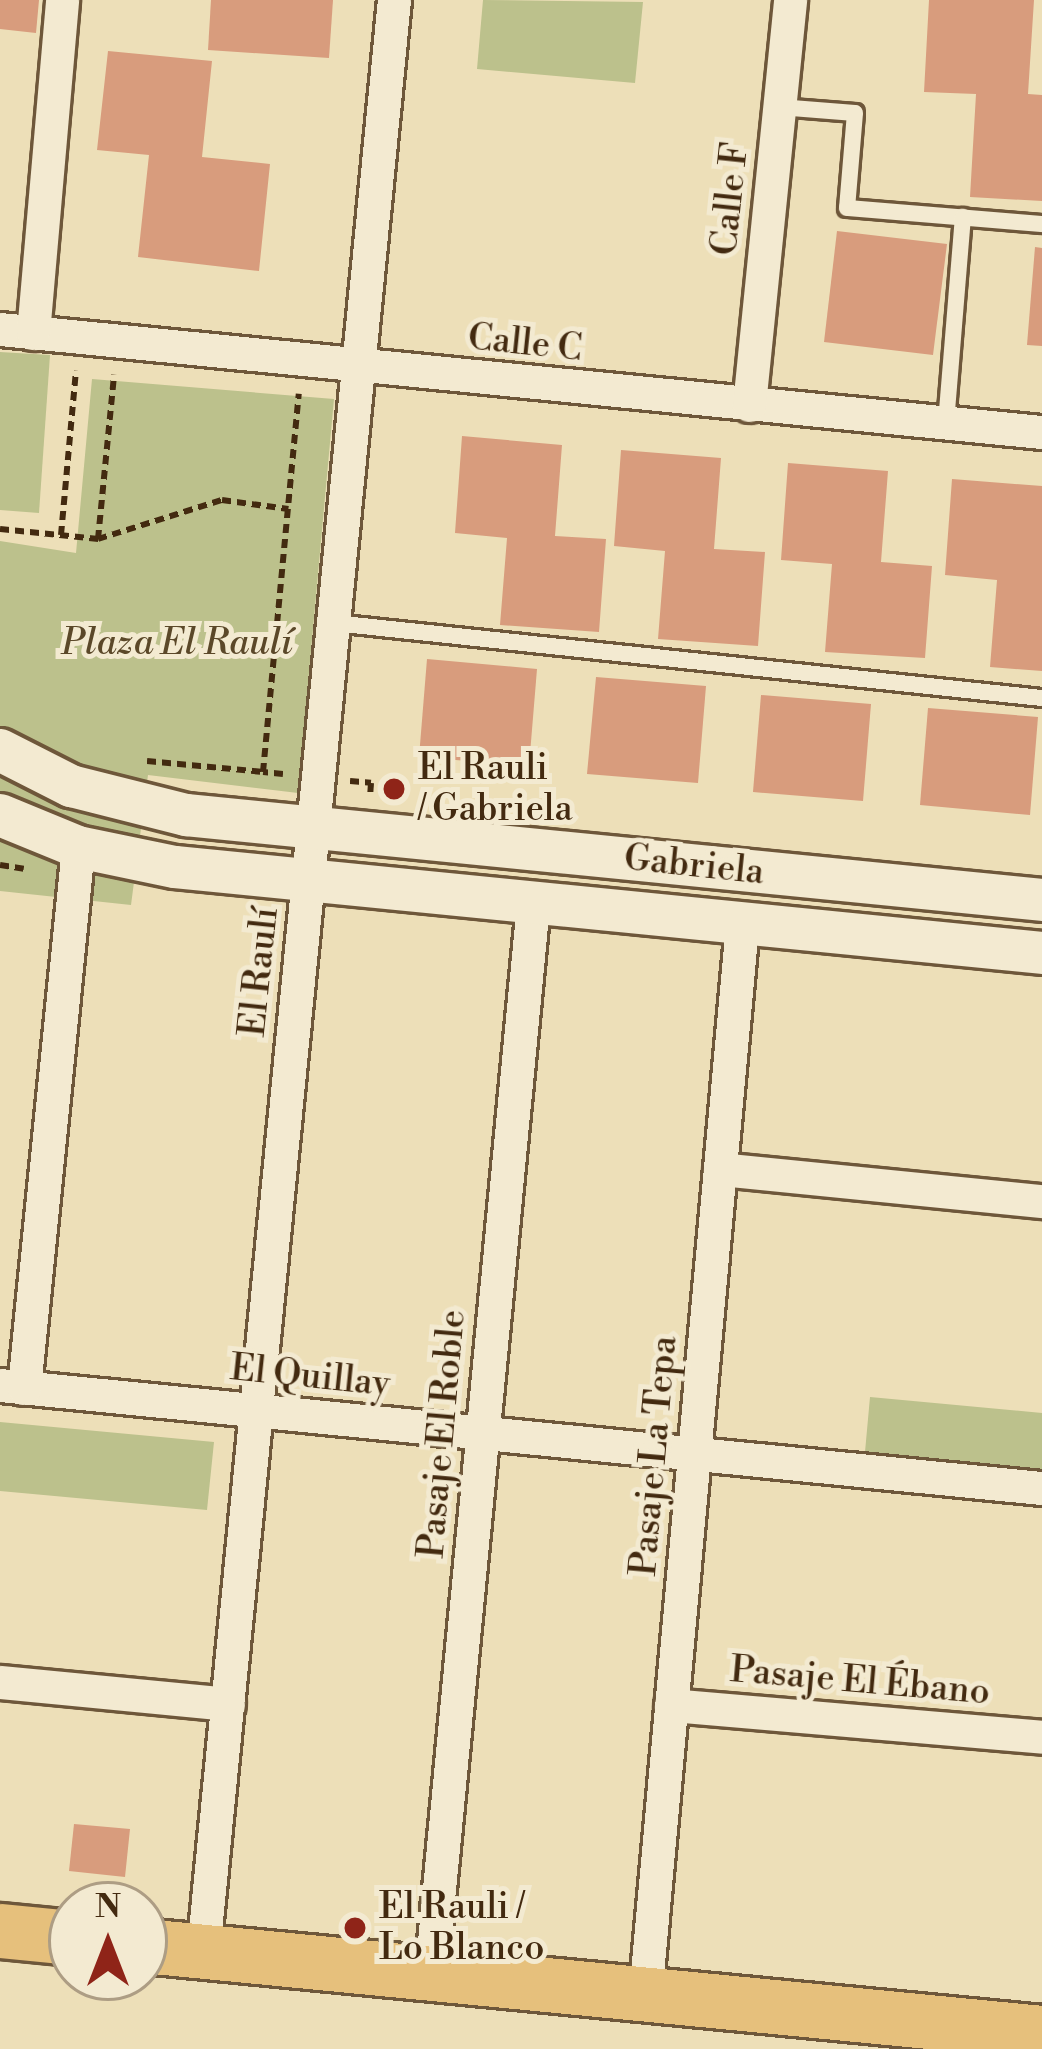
<!DOCTYPE html>
<meta charset="utf-8">
<style>
body{margin:0}
#map{position:relative;width:1042px;height:2049px;overflow:hidden;background:#eddfb8;font-family:"Libre Bodoni",serif}
div>[style]{position:absolute}
.green>*{inset:0;background:#bcc18c}
.building>*{inset:0;background:#d89c7d}
.path>*{height:6px;margin-top:-3px;transform-origin:0;background:repeating-linear-gradient(90deg,#432a10 0 9px,transparent 0 15px)}
.roads{filter:drop-shadow(3px 0 #6e573a) drop-shadow(-3px 0 #6e573a) drop-shadow(0 3px #6e573a) drop-shadow(0 -3px #6e573a)}
.service>*{height:16px;margin:-8px;padding:0 8px;transform-origin:8px;border-radius:8px;background:#f3ead1}
.minor>*{height:33px;margin:-16.5px;padding:0 16.5px;transform-origin:16.5px;border-radius:16.5px;background:#f3ead1}
.tertiary>*{height:42px;margin:-21px;padding:0 21px;transform-origin:21px;border-radius:21px;background:#f3ead1}
.primary>*{height:54px;margin:-27px;padding:0 27px;transform-origin:27px;border-radius:27px;background:#e6c07c}
.dots>*{width:33px;height:33px;translate:-50% -50%;box-sizing:border-box;border:6px solid #f3ead1;border-radius:50%}
span{translate:-50% -50%;white-space:nowrap;text-align:center;line-height:1.15;-webkit-text-stroke:10px #f3ead1;paint-order:stroke}
.street-label{font-size:36px;color:#432a10}
.park-label{font-size:36px;color:#5b4829;font-style:italic}
.poi-label{font-size:36px;color:#432a10}
.left{translate:0 -50%;text-align:left}
.north{position:absolute;left:48px;top:1881px;width:120px;height:120px;box-sizing:border-box;background:#f3ead1;border:3px solid #ad9d84;border-radius:50%;rotate:0deg;font-size:33px;font-weight:700;line-height:48px;text-align:center;color:#432a10}
.north::after{content:'';display:block;margin:auto;width:42px;height:54px;background:#8f2418;clip-path:polygon(50% 0,100% 100%,50% 72%,0 100%)}
</style>
<div id="map">
<div class="green">
<i style="clip-path:polygon(483px 0,643px 2px,635px 83px,477px 69px)"></i>
<i style="clip-path:polygon(0 352px,50px 355px,39px 513px,0 510px)"></i>
<i style="clip-path:polygon(92px 379px,334px 399px,298px 793px,148px 775px,131px 905px,0 891px,0 541px,76px 553px)"></i>
<i style="clip-path:polygon(870px 1397px,1042px 1413px,1042px 1480px,864px 1463px)"></i>
<i style="clip-path:polygon(0 1422px,214px 1442px,207px 1510px,0 1491px)"></i>
</div>
<div class="building">
<i style="clip-path:polygon(0 0,39px 0,36px 33px,0 29px)"></i>
<i style="clip-path:polygon(211px 0,333px 0,329px 58px,208px 50px)"></i>
<i style="clip-path:polygon(929px 0,1034px 0,1028px 94px,1042px 95px,1042px 201px,970px 197px,976px 94px,924px 92px)"></i>
<i style="clip-path:polygon(108px 51px,212px 61px,202px 157px,270px 164px,259px 271px,138px 257px,149px 155px,97px 150px)"></i>
<i style="clip-path:polygon(837px 231px,947px 244px,933px 355px,824px 342px)"></i>
<i style="clip-path:polygon(1035px 247px,1042px 248px,1042px 346px,1027px 345px)"></i>
<i style="clip-path:polygon(462px 436px,562px 445px,555px 536px,606px 539px,599px 632px,500px 625px,507px 538px,455px 533px)"></i>
<i style="clip-path:polygon(621px 450px,721px 458px,714px 549px,765px 552px,758px 646px,658px 639px,665px 551px,614px 546px)"></i>
<i style="clip-path:polygon(788px 463px,888px 471px,881px 562px,932px 566px,925px 658px,825px 652px,832px 564px,781px 560px)"></i>
<i style="clip-path:polygon(952px 479px,1042px 486px,1042px 671px,990px 667px,997px 580px,945px 575px)"></i>
<i style="clip-path:polygon(427px 659px,537px 669px,529px 766px,419px 757px)"></i>
<i style="clip-path:polygon(596px 677px,706px 686px,698px 783px,587px 774px)"></i>
<i style="clip-path:polygon(761px 695px,871px 704px,863px 801px,753px 792px)"></i>
<i style="clip-path:polygon(928px 708px,1038px 717px,1030px 815px,920px 805px)"></i>
<i style="clip-path:polygon(74px 1824px,130px 1829px,125px 1877px,69px 1871px)"></i>
</div>
<div class="path">
<i style="left:0;top:529px;width:99px;rotate:5.8deg"></i>
<i style="left:98px;top:539px;width:130px;rotate:-17.5deg"></i>
<i style="left:222px;top:500px;width:67px;rotate:7.8deg"></i>
<i style="left:61px;top:535px;width:165px;rotate:-84.8deg"></i>
<i style="left:98px;top:539px;width:165px;rotate:-84.4deg"></i>
<i style="left:147px;top:761px;width:117px;rotate:5.4deg"></i>
<i style="left:283px;top:774px;width:20px;rotate:-174deg"></i>
<i style="left:263px;top:772px;width:380px;rotate:-84.6deg"></i>
<i style="left:350px;top:781px;width:21px;rotate:5deg"></i>
<i style="left:371px;top:783px;width:13px;rotate:94deg"></i>
<i style="left:0;top:865px;width:24px;rotate:9deg"></i>
</div>
<div class="roads">
<div class="service">
<i style="left:779px;top:107px;width:76px;rotate:4.5deg"></i>
<i style="left:855px;top:113px;width:95px;rotate:94.8deg"></i>
<i style="left:847px;top:208px;width:196px;rotate:4.7deg"></i>
<i style="left:946px;top:423px;width:207px;rotate:-85.3deg"></i>
<i style="left:334px;top:623px;width:712px;rotate:6.05deg"></i>
</div>
<div class="minor">
<i style="left:0;top:329px;width:1047px;rotate:5.65deg"></i>
<i style="left:33px;top:333px;width:334px;rotate:-85deg"></i>
<i style="left:749px;top:405px;width:407px;rotate:-84.2deg"></i>
<i style="left:720px;top:1169px;width:324px;rotate:5.7deg"></i>
<i style="left:0;top:1385px;width:1047px;rotate:5.65deg"></i>
<i style="left:24px;top:1388px;width:544px;rotate:-84.3deg"></i>
<i style="left:0;top:1682px;width:229px;rotate:5.5deg"></i>
<i style="left:671px;top:1705px;width:372px;rotate:4.9deg"></i>
<i style="left:203px;top:1951px;width:1960px;rotate:-84.41deg"></i>
<i style="left:431px;top:1973px;width:1075px;rotate:-84.55deg"></i>
<i style="left:645px;top:1995px;width:1075px;rotate:-84.82deg"></i>
</div>
<div class="tertiary">
<i style="left:0;top:750px;width:80px;rotate:26.9deg"></i>
<i style="left:71px;top:786px;width:119px;rotate:14.2deg"></i>
<i style="left:186px;top:815px;width:860px;rotate:5.67deg"></i>
<i style="left:0;top:815px;width:84px;rotate:22.3deg"></i>
<i style="left:78px;top:847px;width:99px;rotate:11.7deg"></i>
<i style="left:175px;top:867px;width:871px;rotate:5.66deg"></i>
</div>
<div class="primary">
<i style="left:0;top:1931px;width:72px;rotate:5.6deg"></i>
<i style="left:144px;top:1946px;width:902px;rotate:5.53deg"></i>
</div>
</div>
<div class="dots">
<i style="left:394px;top:789px;background:#8f2418"></i>
<i style="left:355px;top:1928px;background:#8f2418"></i>
</div>
<div class="street-label">
<span style="left:731px;top:199px;rotate:-84deg">Calle F</span>
<span style="left:525px;top:344px;rotate:6deg">Calle C</span>
<span style="left:694px;top:866px;rotate:6deg">Gabriela</span>
<span style="left:260px;top:972px;rotate:-84deg">El Raulí</span>
<span style="left:310px;top:1377px;rotate:6deg">El Quillay</span>
<span style="left:443px;top:1434px;rotate:-85deg">Pasaje El Roble</span>
<span style="left:655px;top:1456px;rotate:-85deg">Pasaje La Tepa</span>
<span style="left:860px;top:1682px;rotate:5deg">Pasaje El Ébano</span>
</div>
<div class="park-label">
<span style="left:177px;top:644px">Plaza El Raulí</span>
</div>
<div class="poi-label">
<span class="left" style="left:418px;top:789px">El Rauli<br>/ Gabriela</span>
<span class="left" style="left:379px;top:1928px">El Rauli /<br>Lo Blanco</span>
</div>
<div class="north">N</div>
</div>
